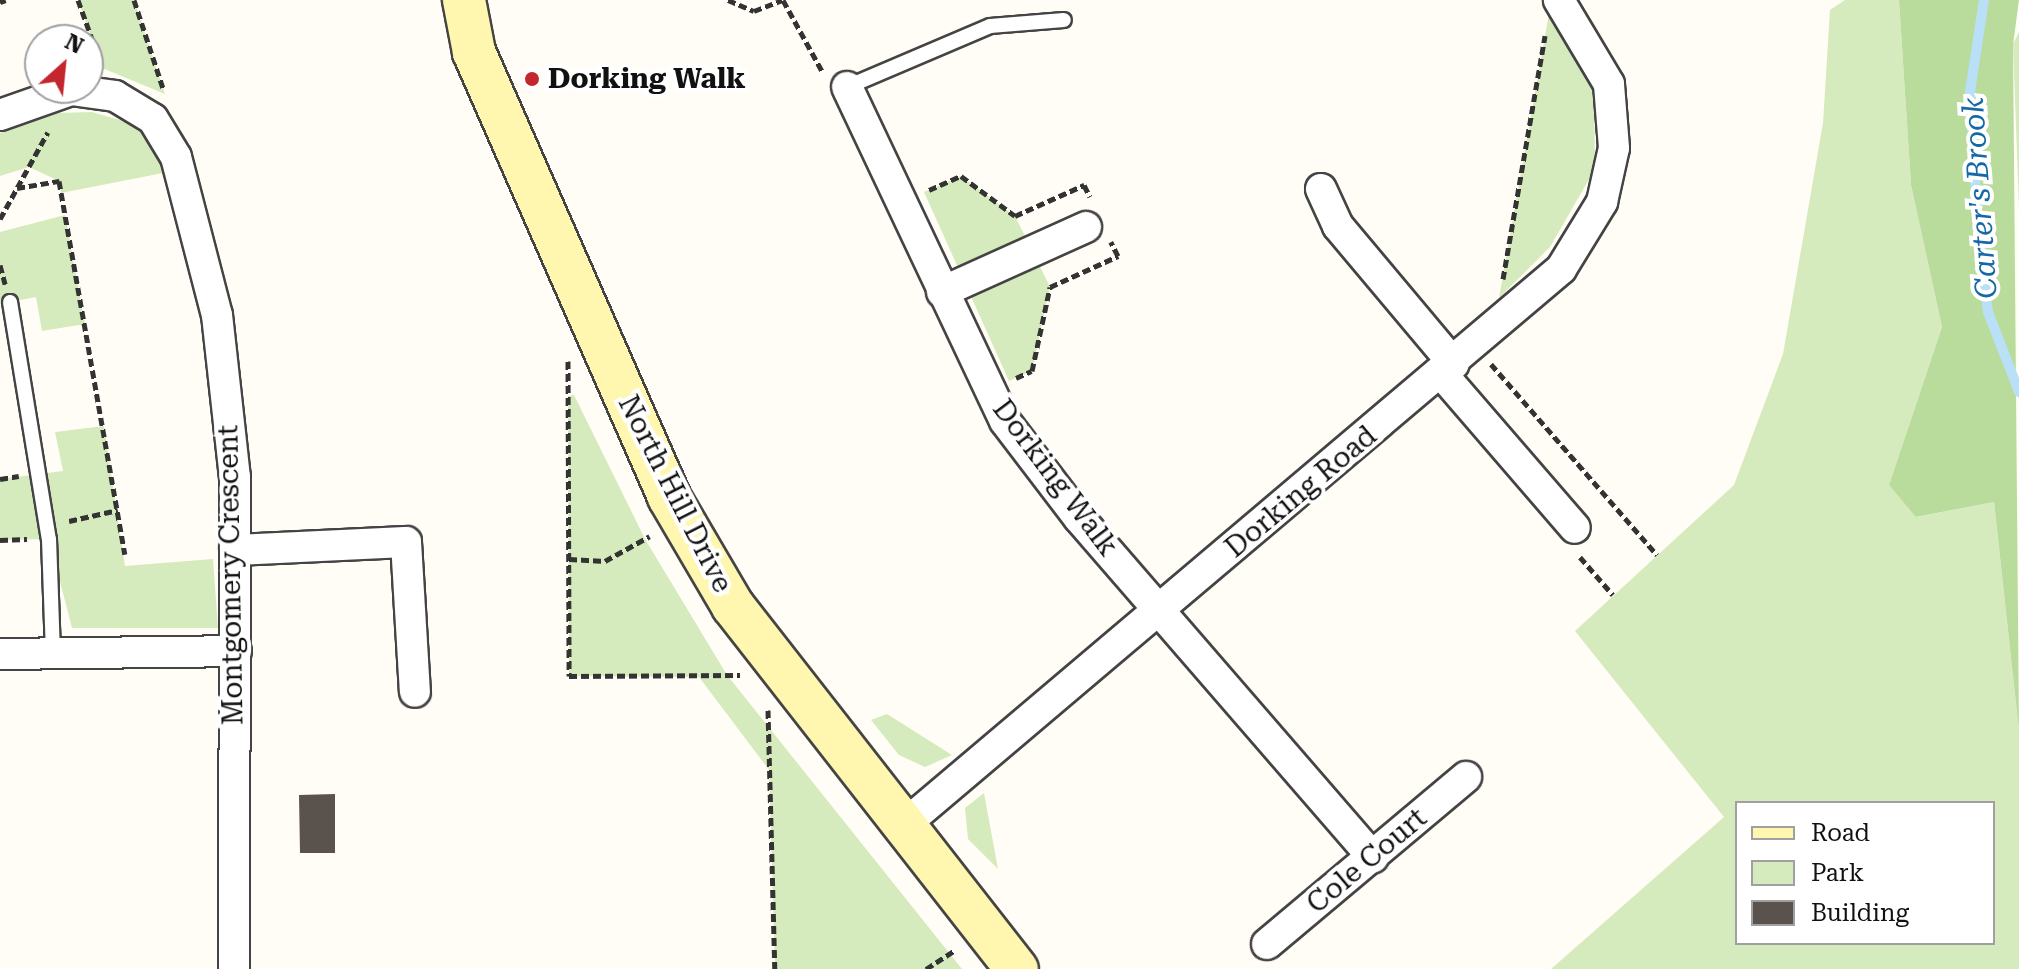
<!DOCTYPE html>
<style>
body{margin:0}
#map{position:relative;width:2019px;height:969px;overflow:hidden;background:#fffdf5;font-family:"Roboto Serif",serif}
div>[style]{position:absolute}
.green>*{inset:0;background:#d5ebbd}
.forest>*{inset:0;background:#b9dc9c}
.stream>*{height:10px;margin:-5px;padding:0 5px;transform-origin:5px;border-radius:5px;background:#b9e0f7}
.building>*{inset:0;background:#5a524d}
.path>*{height:5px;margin-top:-2.5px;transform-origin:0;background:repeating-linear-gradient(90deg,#333 0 8px,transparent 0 12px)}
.roads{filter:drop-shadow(2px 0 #444) drop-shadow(-2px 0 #444) drop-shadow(0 2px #444) drop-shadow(0 -2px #444)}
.lane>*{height:14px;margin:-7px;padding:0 7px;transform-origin:7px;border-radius:7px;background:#fff}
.street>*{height:30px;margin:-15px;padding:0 15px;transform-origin:15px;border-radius:15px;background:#fff}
.secondary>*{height:42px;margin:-21px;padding:0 21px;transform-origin:21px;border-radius:21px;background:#fff6b0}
.dots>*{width:22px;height:22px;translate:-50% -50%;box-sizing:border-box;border:4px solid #fff;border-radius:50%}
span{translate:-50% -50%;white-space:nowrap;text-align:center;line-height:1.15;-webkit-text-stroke:8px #fff;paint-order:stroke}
.poi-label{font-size:28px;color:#111;font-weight:700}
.left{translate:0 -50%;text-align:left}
.street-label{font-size:28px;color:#111}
.water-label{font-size:30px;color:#1768a6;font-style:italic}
.legend{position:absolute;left:1735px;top:801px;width:260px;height:144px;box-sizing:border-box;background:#fff;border:2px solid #a0a0a0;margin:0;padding:10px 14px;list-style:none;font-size:24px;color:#111}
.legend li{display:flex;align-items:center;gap:16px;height:40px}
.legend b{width:40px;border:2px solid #a0a0a0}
.north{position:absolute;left:24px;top:24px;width:80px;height:80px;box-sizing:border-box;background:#fff;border:2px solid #a0a0a0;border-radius:50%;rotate:27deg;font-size:22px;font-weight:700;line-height:32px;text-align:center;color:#111}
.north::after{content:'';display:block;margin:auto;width:28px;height:36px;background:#c4262e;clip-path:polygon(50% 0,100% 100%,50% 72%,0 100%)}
</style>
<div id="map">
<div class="green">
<i style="clip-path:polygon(78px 0,134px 0,165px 94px,102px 68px)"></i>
<i style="clip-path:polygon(evenodd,1845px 0,1899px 0,1911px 185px,1942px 327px,1889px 485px,1917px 517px,1994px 502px,2019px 731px,2019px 969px,1551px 969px,1724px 817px,1575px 631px,1734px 485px,1783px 354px,1823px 123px,1830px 10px,1845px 0,1737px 803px,1993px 803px,1993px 943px,1737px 943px,1737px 803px)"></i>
<i style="clip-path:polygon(1549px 13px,1594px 89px,1595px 169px,1550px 247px,1499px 298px)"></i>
<i style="clip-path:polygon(2019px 32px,2019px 209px,2013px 44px)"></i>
<i style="clip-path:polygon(92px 112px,137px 125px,155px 146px,163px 173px,61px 193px,59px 181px,29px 167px,0 176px,0 133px,58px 113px)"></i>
<i style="clip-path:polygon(961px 176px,1015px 216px,1050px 287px,1032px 371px,1009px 381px,924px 192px)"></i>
<i style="clip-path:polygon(65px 215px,85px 324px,42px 331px,36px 297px,0 304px,0 232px)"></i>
<i style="clip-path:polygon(574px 395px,645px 539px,727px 675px,962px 969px,775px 969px,769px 770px,699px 677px,569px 676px,568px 396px)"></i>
<i style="clip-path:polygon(104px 426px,125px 566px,213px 559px,218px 628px,72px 628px,49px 539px,0 540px,0 479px,63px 471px,55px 432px)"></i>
<i style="clip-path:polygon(887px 714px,952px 755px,925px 767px,899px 755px,871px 720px)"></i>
<i style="clip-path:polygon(984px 793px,998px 869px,968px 839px,965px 808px)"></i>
</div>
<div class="forest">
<i style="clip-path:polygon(1899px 0,2019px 0,2013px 45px,2019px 731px,1994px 502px,1916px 517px,1889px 485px,1942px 327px,1911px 185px)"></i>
</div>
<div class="stream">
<i style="left:1984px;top:0;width:93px;rotate:98.7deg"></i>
<i style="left:1970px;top:92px;width:121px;rotate:86.7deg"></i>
<i style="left:1977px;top:213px;width:100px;rotate:83.7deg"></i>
<i style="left:1988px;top:312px;width:86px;rotate:68.8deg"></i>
</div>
<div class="building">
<i style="clip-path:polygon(335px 794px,335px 853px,300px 853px,299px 795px)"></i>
</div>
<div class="path">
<i style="left:78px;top:0;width:68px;rotate:70.2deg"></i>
<i style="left:134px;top:0;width:93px;rotate:71.8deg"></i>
<i style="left:728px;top:0;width:28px;rotate:23deg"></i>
<i style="left:754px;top:11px;width:30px;rotate:-21deg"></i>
<i style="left:783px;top:0;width:81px;rotate:61.2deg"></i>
<i style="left:0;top:2px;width:6px;rotate:-18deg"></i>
<i style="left:17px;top:188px;width:43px;rotate:-9.5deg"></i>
<i style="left:59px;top:181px;width:379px;rotate:80deg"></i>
<i style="left:929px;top:190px;width:35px;rotate:-24deg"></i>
<i style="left:961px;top:176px;width:67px;rotate:36.5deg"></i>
<i style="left:1015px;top:216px;width:76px;rotate:-24.2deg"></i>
<i style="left:1084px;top:185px;width:13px;rotate:63deg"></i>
<i style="left:0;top:219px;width:99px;rotate:-61.1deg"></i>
<i style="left:0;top:265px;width:20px;rotate:75deg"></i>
<i style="left:1503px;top:279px;width:247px;rotate:-80.2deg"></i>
<i style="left:568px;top:361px;width:315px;rotate:89.8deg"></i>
<i style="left:569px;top:676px;width:171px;rotate:-0.3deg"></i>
<i style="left:1491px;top:364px;width:253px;rotate:49deg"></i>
<i style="left:1016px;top:378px;width:17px;rotate:-24deg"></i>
<i style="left:1032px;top:371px;width:86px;rotate:-77.9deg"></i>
<i style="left:1050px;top:287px;width:75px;rotate:-24.5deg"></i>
<i style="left:1118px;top:256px;width:16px;rotate:-117deg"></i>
<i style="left:0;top:479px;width:19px;rotate:-9deg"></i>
<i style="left:69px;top:521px;width:50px;rotate:-12.7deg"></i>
<i style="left:0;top:540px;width:27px;rotate:-2deg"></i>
<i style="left:1580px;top:557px;width:50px;rotate:49deg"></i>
<i style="left:569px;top:559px;width:36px;rotate:3deg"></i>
<i style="left:605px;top:561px;width:51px;rotate:-29.1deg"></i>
<i style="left:768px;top:710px;width:259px;rotate:88.5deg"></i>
<i style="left:926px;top:969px;width:35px;rotate:-33deg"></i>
</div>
<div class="roads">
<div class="lane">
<i style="left:847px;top:87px;width:155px;rotate:-23.1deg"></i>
<i style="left:990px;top:26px;width:74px;rotate:-4.6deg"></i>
<i style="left:10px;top:302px;width:240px;rotate:80.7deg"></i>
<i style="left:49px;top:539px;width:114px;rotate:88deg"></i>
</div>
<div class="street">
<i style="left:847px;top:87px;width:369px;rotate:64.7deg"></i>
<i style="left:1005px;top:421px;width:122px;rotate:52.7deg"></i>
<i style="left:1079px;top:518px;width:449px;rotate:49.1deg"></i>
<i style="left:0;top:115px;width:75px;rotate:-19.4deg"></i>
<i style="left:71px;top:90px;width:44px;rotate:7.8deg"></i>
<i style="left:115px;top:96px;width:44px;rotate:31.2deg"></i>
<i style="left:153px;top:119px;width:44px;rotate:58.8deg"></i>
<i style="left:176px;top:157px;width:163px;rotate:75.5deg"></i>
<i style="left:217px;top:315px;width:163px;rotate:83.7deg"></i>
<i style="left:235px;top:477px;width:492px;rotate:90.1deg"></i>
<i style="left:1321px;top:189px;width:41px;rotate:65.3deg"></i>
<i style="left:1338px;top:226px;width:180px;rotate:50deg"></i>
<i style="left:942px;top:292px;width:158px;rotate:-24.3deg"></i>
<i style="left:1442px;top:374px;width:203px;rotate:49.2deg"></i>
<i style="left:235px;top:550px;width:171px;rotate:-2.7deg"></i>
<i style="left:406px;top:542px;width:150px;rotate:86.6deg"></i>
<i style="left:0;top:654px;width:236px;rotate:-0.7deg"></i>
<i style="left:904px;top:825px;width:861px;rotate:-40.24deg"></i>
<i style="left:1561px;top:269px;width:79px;rotate:-58.5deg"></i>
<i style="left:1602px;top:202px;width:55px;rotate:-77.5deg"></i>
<i style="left:1614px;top:148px;width:64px;rotate:-94.5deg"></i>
<i style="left:1609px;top:84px;width:98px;rotate:-120.8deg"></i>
<i style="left:1267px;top:944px;width:260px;rotate:-40deg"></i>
</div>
<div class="secondary">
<i style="left:464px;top:0;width:53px;rotate:79.1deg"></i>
<i style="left:474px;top:52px;width:486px;rotate:66.3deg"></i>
<i style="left:669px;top:497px;width:126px;rotate:59.6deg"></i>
<i style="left:733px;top:606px;width:461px;rotate:52deg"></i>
</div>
</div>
<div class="dots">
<i style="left:532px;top:79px;background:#c4262e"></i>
</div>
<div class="poi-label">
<span class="left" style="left:548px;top:79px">Dorking Walk</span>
</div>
<div class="street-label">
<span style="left:1055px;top:478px;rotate:53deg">Dorking Walk</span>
<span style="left:1301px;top:492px;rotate:-40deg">Dorking Road</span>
<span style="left:675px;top:494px;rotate:63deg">North Hill Drive</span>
<span style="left:231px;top:575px;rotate:-91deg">Montgomery Crescent</span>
<span style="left:1367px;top:861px;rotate:-40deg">Cole Court</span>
</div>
<div class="water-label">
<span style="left:1980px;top:198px;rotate:-94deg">Carter's Brook</span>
</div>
<ul class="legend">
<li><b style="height:10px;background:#fff6b0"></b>Road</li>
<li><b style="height:22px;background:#d5ebbd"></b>Park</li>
<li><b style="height:22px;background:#5a524d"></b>Building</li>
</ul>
<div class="north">N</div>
</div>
